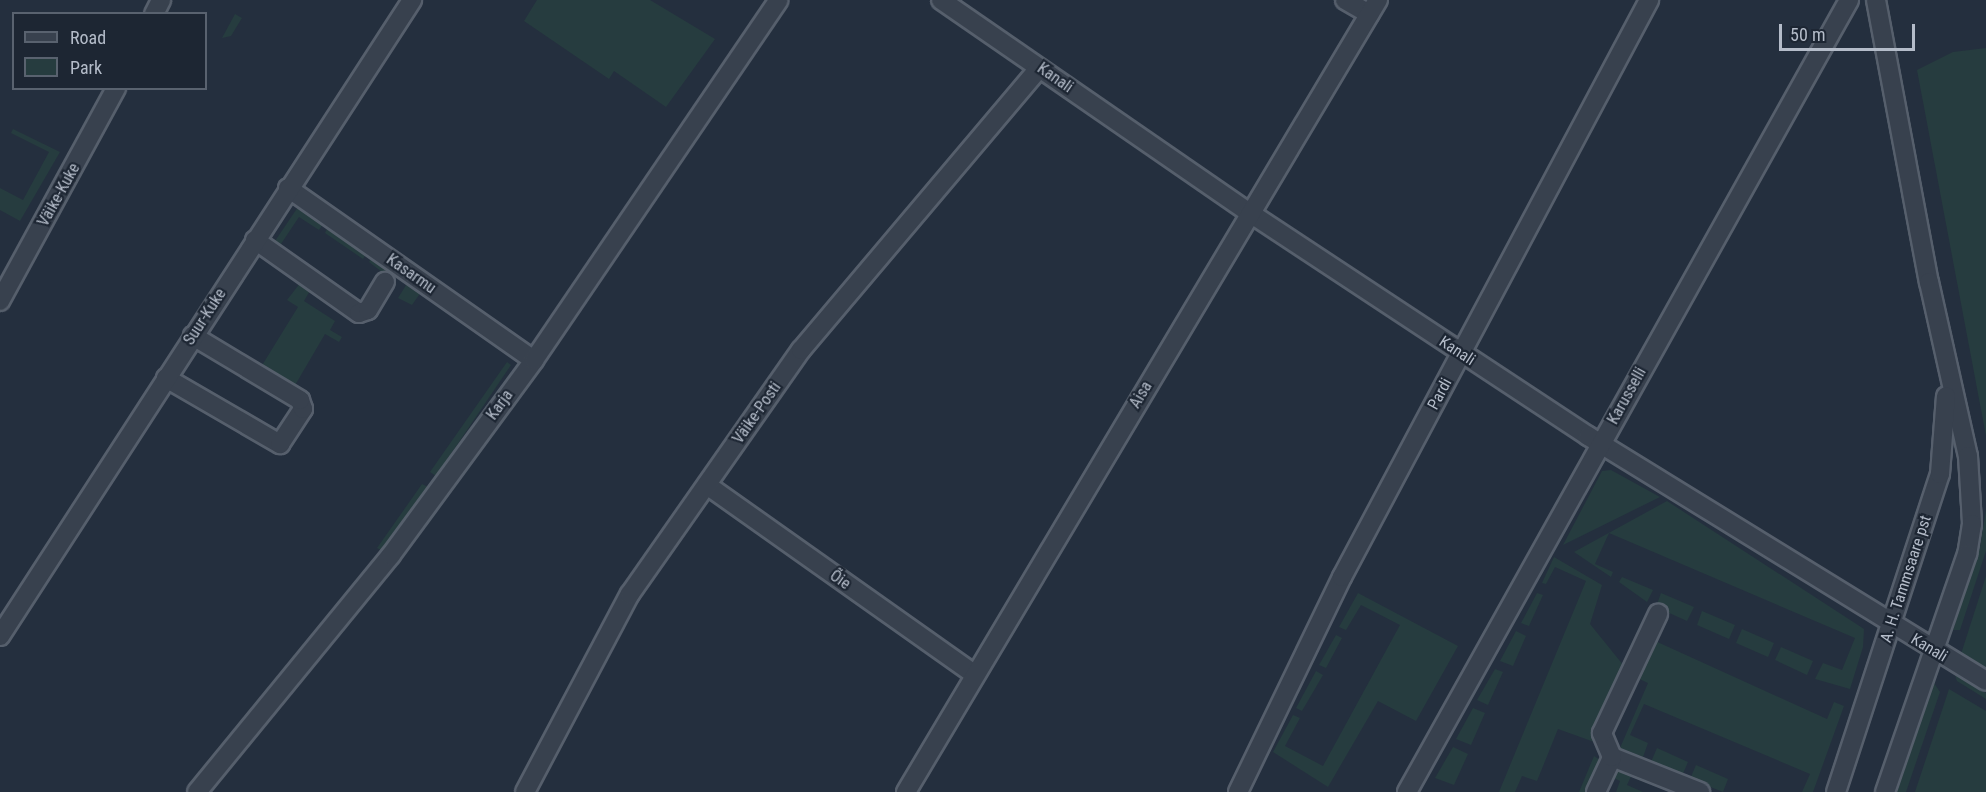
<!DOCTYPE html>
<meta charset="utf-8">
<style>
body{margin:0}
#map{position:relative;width:1986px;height:792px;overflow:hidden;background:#242f3e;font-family:"Roboto Condensed",sans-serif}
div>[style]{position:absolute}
.green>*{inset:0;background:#263c3f}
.roads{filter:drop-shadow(2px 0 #565f6c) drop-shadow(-2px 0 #565f6c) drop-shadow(0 2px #565f6c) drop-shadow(0 -2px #565f6c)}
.minor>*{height:18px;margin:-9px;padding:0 9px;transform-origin:9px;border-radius:9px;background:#38414e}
span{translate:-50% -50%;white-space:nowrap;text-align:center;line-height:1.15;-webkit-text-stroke:4.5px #1d2633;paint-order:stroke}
.street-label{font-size:16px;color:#b4bcc9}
.legend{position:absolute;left:12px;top:12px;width:195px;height:78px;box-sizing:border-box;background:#1d2633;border:2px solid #59626f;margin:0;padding:8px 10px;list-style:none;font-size:18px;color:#b4bcc9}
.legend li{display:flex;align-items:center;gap:12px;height:30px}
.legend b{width:30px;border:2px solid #59626f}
.scale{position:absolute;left:1779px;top:24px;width:136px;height:27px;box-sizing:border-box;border:3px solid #b4bcc9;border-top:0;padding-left:8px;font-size:18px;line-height:21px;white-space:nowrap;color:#b4bcc9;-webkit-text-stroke:4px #1d2633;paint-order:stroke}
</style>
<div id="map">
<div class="green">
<i style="clip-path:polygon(537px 0,650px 0,715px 39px,666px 107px,614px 71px,609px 79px,524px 21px)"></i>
<i style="clip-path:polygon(235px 14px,242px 18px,231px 36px,222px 38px)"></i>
<i style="clip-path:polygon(1986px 48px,1986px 436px,1917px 70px,1953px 52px)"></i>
<i style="clip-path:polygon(13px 129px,60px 152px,20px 221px,0 210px,0 188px,23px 200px,49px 152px,11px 133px)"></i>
<i style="clip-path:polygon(298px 207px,323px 224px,319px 230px,299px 217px,279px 247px,273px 244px)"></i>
<i style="clip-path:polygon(328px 227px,367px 253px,363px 259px,325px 233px)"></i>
<i style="clip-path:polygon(372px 257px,395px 273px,391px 279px,369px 262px)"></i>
<i style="clip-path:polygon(301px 282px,311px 289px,304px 301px,335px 321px,330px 330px,342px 337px,339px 342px,325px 334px,294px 387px,261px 367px,298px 307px,287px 300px)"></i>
<i style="clip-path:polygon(408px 282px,419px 288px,419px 295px,412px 305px,398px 298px)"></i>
<i style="clip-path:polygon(507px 362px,511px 365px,436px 476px,430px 472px)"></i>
<i style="clip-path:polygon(1611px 470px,1660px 497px,1563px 545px,1602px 471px)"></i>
<i style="clip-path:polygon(422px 484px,428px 487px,381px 550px,377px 548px)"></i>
<i style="clip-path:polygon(1667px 501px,1864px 629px,1863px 647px,1850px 689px,1815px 679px,1823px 663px,1842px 670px,1855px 638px,1609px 533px,1595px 564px,1613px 572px,1611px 577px,1574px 552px)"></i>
<i style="clip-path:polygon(1986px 510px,1986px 551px,1960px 630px,1953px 630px,1980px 547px)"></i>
<i style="clip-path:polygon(1554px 557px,1602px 585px,1590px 624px,1624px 666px,1597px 743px,1558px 729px,1537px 781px,1522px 776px,1515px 792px,1499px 792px,1586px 581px,1555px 567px,1546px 584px,1542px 583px)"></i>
<i style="clip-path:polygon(1986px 576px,1986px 669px,1961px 654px)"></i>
<i style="clip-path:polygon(1622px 577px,1653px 590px,1647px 602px,1619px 582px)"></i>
<i style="clip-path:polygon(1358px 593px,1458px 646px,1416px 721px,1378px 701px,1328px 787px,1273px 752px,1293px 715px,1300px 718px,1285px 746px,1323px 766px,1400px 625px,1361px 605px,1346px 630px,1339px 627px)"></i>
<i style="clip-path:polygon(1537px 593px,1543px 595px,1529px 626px,1521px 623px)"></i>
<i style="clip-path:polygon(1661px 593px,1694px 607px,1687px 621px,1656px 607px)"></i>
<i style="clip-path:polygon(1702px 611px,1735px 625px,1729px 639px,1697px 625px)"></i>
<i style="clip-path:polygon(1742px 629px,1774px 643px,1768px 657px,1736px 643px)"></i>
<i style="clip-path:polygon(1516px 631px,1526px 636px,1513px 666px,1500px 661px)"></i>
<i style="clip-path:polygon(1336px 635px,1342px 638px,1326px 668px,1319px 665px)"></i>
<i style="clip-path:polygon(1653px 640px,1827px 719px,1834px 702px,1844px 706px,1813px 792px,1802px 792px,1810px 774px,1644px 704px,1630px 735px,1648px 743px,1643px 757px,1620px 748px,1648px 683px,1633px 676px)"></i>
<i style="clip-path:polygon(1781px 647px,1813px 661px,1807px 675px,1775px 660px)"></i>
<i style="clip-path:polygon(1495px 669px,1503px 672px,1488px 705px,1477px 700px)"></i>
<i style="clip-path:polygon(1316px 671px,1323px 675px,1302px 711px,1296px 708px)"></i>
<i style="clip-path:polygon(1955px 675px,1986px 693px,1986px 699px,1957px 681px)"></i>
<i style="clip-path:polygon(1934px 683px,1940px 692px,1906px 792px,1897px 792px)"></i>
<i style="clip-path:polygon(1949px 689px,1986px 711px,1986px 792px,1915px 792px)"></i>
<i style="clip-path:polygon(1473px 708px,1485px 713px,1471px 745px,1456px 739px)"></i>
<i style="clip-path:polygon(1453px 747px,1468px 754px,1454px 785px,1435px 778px)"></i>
<i style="clip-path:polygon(1657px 748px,1688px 762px,1682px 776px,1651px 762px)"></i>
<i style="clip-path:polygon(1594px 756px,1600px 760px,1588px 792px,1579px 792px)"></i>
<i style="clip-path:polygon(1610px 765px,1634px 770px,1627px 785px,1643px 792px,1616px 792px,1620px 781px,1606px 774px)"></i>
<i style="clip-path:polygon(1696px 765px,1728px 779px,1723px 792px,1690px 779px)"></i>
</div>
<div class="roads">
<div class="minor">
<i style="left:941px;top:0;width:375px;rotate:34.6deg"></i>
<i style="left:1250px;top:213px;width:405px;rotate:33.4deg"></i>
<i style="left:1588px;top:436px;width:467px;rotate:31.6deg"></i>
<i style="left:1345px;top:0;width:28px;rotate:30deg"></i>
<i style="left:1876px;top:0;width:287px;rotate:79.4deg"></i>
<i style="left:1929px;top:282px;width:178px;rotate:77.4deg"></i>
<i style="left:1968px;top:456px;width:68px;rotate:86.6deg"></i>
<i style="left:1972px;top:524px;width:30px;rotate:99deg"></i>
<i style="left:1967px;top:554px;width:252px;rotate:109deg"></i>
<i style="left:154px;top:14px;width:16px;rotate:-63deg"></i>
<i style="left:288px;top:188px;width:300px;rotate:35deg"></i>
<i style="left:255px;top:240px;width:127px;rotate:35.1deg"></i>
<i style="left:359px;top:313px;width:9px;rotate:-18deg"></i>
<i style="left:368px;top:310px;width:33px;rotate:-59deg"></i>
<i style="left:0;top:301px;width:243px;rotate:-61.4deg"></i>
<i style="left:166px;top:378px;width:132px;rotate:30.1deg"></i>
<i style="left:280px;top:444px;width:42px;rotate:-56.7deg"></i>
<i style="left:303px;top:409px;width:9px;rotate:-108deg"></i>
<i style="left:300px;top:400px;width:125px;rotate:-149.1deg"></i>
<i style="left:707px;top:485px;width:327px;rotate:35.3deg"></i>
<i style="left:0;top:636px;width:758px;rotate:-57.06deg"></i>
<i style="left:1612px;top:757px;width:95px;rotate:21.7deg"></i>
<i style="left:197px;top:792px;width:306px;rotate:-50.7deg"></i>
<i style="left:391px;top:555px;width:242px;rotate:-53.7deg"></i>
<i style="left:534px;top:360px;width:435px;rotate:-55.8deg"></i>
<i style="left:525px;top:792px;width:224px;rotate:-62.1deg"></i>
<i style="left:630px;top:594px;width:298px;rotate:-55deg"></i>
<i style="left:801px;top:350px;width:369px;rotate:-49.8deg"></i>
<i style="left:906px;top:792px;width:922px;rotate:-59.21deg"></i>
<i style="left:1238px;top:792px;width:239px;rotate:-64.2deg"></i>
<i style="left:1342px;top:577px;width:654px;rotate:-61.98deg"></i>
<i style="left:1407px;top:792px;width:907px;rotate:-60.83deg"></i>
<i style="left:1596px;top:792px;width:38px;rotate:-65deg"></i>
<i style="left:1612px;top:757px;width:26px;rotate:-113deg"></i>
<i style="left:1602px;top:733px;width:132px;rotate:-64.8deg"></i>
<i style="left:1836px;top:792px;width:335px;rotate:-71.9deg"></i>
<i style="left:1940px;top:474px;width:78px;rotate:-85.6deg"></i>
</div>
</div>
<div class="street-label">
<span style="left:1055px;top:78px;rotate:35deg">Kanali</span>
<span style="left:59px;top:195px;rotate:-61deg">Väike-Kuke</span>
<span style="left:411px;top:274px;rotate:35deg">Kasarmu</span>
<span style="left:205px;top:317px;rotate:-57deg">Suur-Kuke</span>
<span style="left:1457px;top:351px;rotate:33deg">Kanali</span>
<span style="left:1440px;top:394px;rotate:-62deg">Pardi</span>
<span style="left:1141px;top:395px;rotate:-59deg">Aisa</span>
<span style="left:1627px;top:396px;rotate:-61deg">Karusselli</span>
<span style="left:500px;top:405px;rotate:-54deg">Karja</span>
<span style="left:757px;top:413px;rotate:-55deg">Väike-Posti</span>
<span style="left:1906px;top:579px;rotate:-72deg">A. H. Tammsaare pst</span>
<span style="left:840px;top:580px;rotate:35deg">Õie</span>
<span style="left:1929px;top:648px;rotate:31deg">Kanali</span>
</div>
<ul class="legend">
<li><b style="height:8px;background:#38414e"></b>Road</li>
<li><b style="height:16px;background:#263c3f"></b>Park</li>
</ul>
<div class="scale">50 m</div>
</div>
